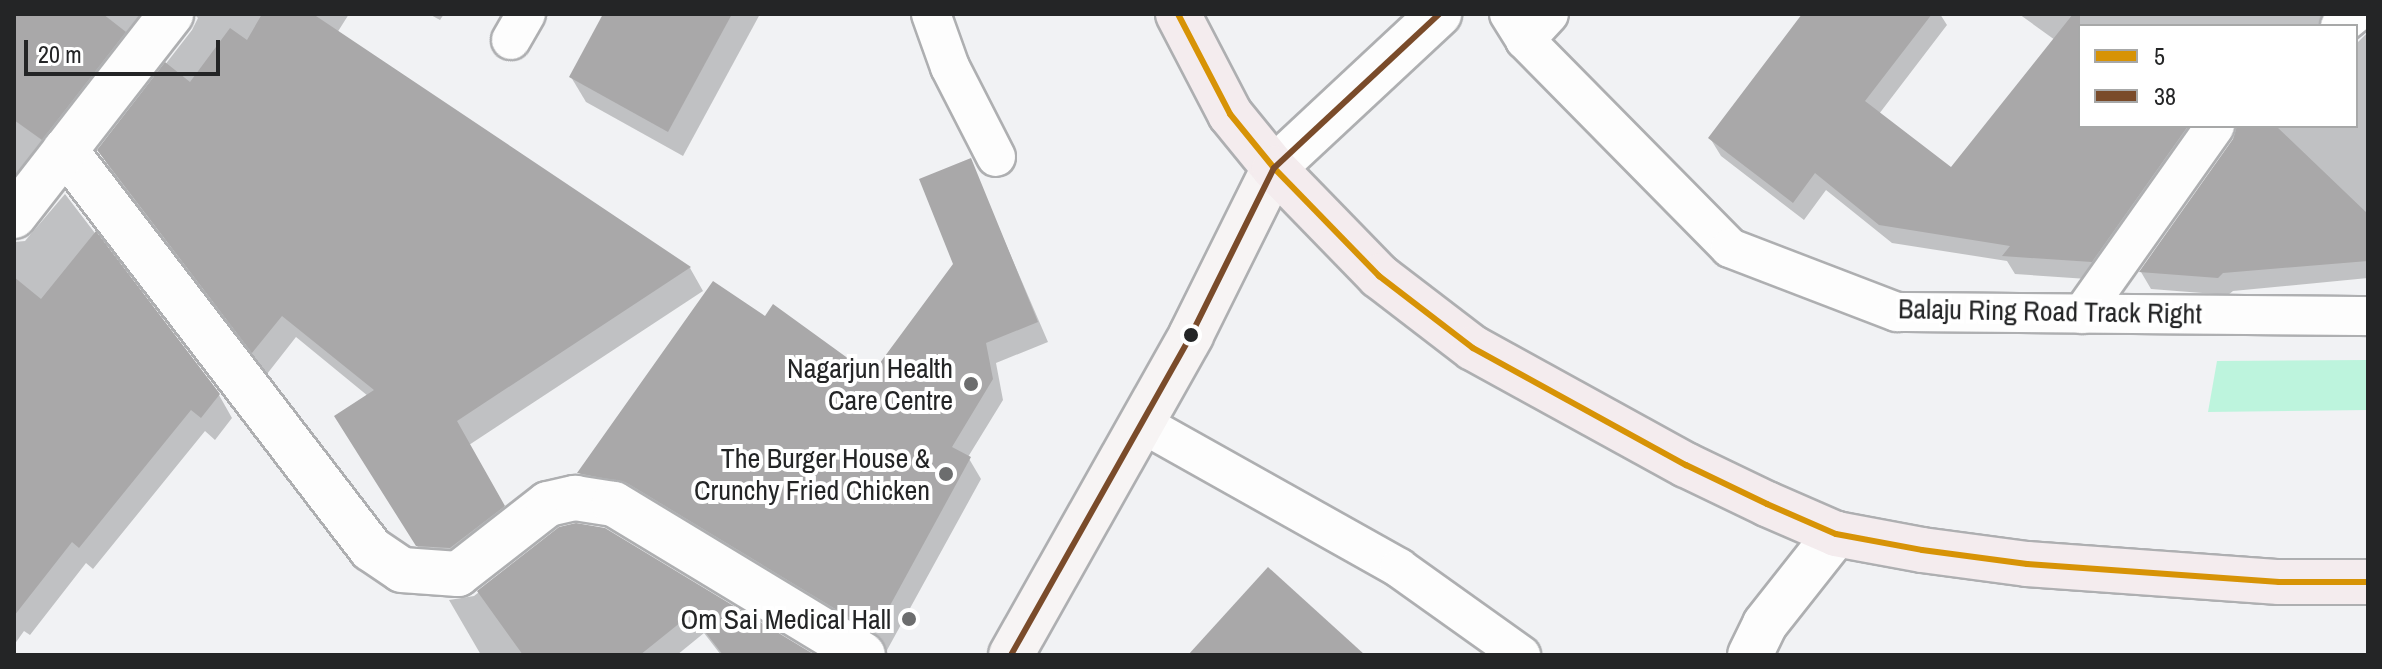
<!DOCTYPE html>
<style>
body{margin:0}
#map{position:relative;width:2382px;height:669px;overflow:hidden;background:#f1f2f4;font-family:"Archivo Narrow",sans-serif}
div>[style]{position:absolute}
.green>*{inset:0;background:#bdf4dd}
.shadow>*{inset:0;background:#0003}
.building>*{inset:0;background:#a9a8a9}
.roads{filter:drop-shadow(2px 0 #aeafb1) drop-shadow(-2px 0 #aeafb1) drop-shadow(0 2px #aeafb1) drop-shadow(0 -2px #aeafb1)}
.lane>*{height:38px;margin:-19px;padding:0 19px;transform-origin:19px;border-radius:19px;background:#fdfdfd}
.street>*{height:44px;margin:-22px;padding:0 22px;transform-origin:22px;border-radius:22px;background:#fdfdfd}
.primary>*{height:44px;margin:-22px;padding:0 22px;transform-origin:22px;border-radius:22px;background:#f7f4f4}
.highway>*{height:44px;margin:-22px;padding:0 22px;transform-origin:22px;border-radius:22px;background:#f4ecee}
.bus-1>*{height:6px;margin:-3px;padding:0 3px;transform-origin:3px;border-radius:3px;background:#d79306}
.bus-2>*{height:6px;margin:-3px;padding:0 3px;transform-origin:3px;border-radius:3px;background:#7a4b2a}
.dots>*{width:22px;height:22px;translate:-50% -50%;box-sizing:border-box;border:4px solid #fff;border-radius:50%}
span{translate:-50% -50%;white-space:nowrap;text-align:center;line-height:1.15;-webkit-text-stroke:8px #fff;paint-order:stroke}
.street-label{font-size:28px;color:#242526}
.poi-label{font-size:28px;color:#242526}
.right{translate:-100% -50%;text-align:right}
.frame{position:absolute;inset:0;border:16px solid #242526;pointer-events:none}
.legend{position:absolute;left:2078px;top:24px;width:280px;height:104px;box-sizing:border-box;background:#fff;border:2px solid #a7a8a8;margin:0;padding:10px 14px;list-style:none;font-size:24px;color:#242526}
.legend li{display:flex;align-items:center;gap:16px;height:40px}
.legend b{width:40px;border:2px solid #a7a8a8}
.scale{position:absolute;left:24px;top:40px;width:196px;height:36px;box-sizing:border-box;border:4px solid #242526;border-top:0;padding-left:10px;font-size:24px;line-height:28px;white-space:nowrap;color:#242526;-webkit-text-stroke:6px #fff;paint-order:stroke}
</style>
<div id="map">
<div class="green">
<i style="clip-path:polygon(2368px 360px,2368px 410px,2208px 412px,2217px 361px)"></i>
</div>
<div class="shadow">
<i style="clip-path:polygon(14px 14px,174px 14px,14px 215px)"></i>
<i style="clip-path:polygon(194px 14px,349px 14px,337px 33px,690px 268px,703px 291px,469px 445px,517px 530px,431px 568px,350px 440px,368px 396px,296px 337px,267px 374px,113px 174px,99px 150px,192px 30px,198px 18px)"></i>
<i style="clip-path:polygon(429px 14px,444px 14px,440px 20px)"></i>
<i style="clip-path:polygon(606px 14px,760px 14px,683px 156px,586px 102px,571px 77px)"></i>
<i style="clip-path:polygon(1804px 14px,1940px 14px,1947px 25px,1879px 114px,1951px 170px,2055px 40px,2019px 14px,2353px 14px,2340px 26px,2080px 26px,2080px 126px,2214px 126px,2102px 280px,2015px 274px,2007px 261px,1892px 243px,1826px 190px,1804px 220px,1721px 156px,1710px 138px)"></i>
<i style="clip-path:polygon(2368px 32px,2368px 278px,2233px 291px,2228px 295px,2151px 289px,2141px 272px,2235px 139px,2236px 126px,2356px 126px,2356px 44px)"></i>
<i style="clip-path:polygon(970px 161px,1048px 342px,996px 363px,1003px 400px,968px 457px,981px 479px,886px 652px,640px 502px,591px 493px,580px 473px,765px 319px,871px 377px,956px 264px)"></i>
<i style="clip-path:polygon(65px 194px,219px 395px,232px 418px,215px 440px,205px 431px,93px 569px,86px 563px,30px 635px,24px 631px,14px 645px,14px 242px,25px 241px)"></i>
<i style="clip-path:polygon(560px 529px,811px 655px,721px 655px,704px 633px,677px 655px,481px 655px,449px 600px,474px 596px)"></i>
</div>
<div class="building">
<i style="clip-path:polygon(14px 14px,103px 14px,126px 32px,42px 140px,14px 120px)"></i>
<i style="clip-path:polygon(262px 14px,313px 14px,691px 267px,457px 421px,505px 506px,450px 548px,416px 546px,334px 416px,374px 390px,282px 316px,252px 353px,97px 150px,165px 62px,190px 82px,230px 28px,247px 40px)"></i>
<i style="clip-path:polygon(603px 14px,732px 14px,668px 132px,569px 77px)"></i>
<i style="clip-path:polygon(1802px 14px,1932px 14px,1865px 101px,1951px 167px,2073px 14px,2080px 14px,2080px 126px,2188px 126px,2092px 262px,2002px 256px,2010px 246px,1879px 225px,1815px 173px,1793px 203px,1708px 138px)"></i>
<i style="clip-path:polygon(2237px 126px,2276px 126px,2368px 214px,2368px 261px,2223px 273px,2218px 278px,2139px 272px,2233px 139px)"></i>
<i style="clip-path:polygon(971px 158px,1038px 322px,986px 343px,993px 379px,952px 447px,971px 457px,875px 633px,627px 483px,577px 473px,713px 281px,765px 316px,773px 304px,871px 375px,953px 264px,919px 179px)"></i>
<i style="clip-path:polygon(96px 231px,220px 394px,201px 418px,191px 410px,79px 548px,72px 542px,14px 616px,14px 277px,41px 299px)"></i>
<i style="clip-path:polygon(576px 523px,605px 528px,815px 655px,723px 655px,691px 614px,640px 655px,523px 655px,477px 591px,559px 527px)"></i>
<i style="clip-path:polygon(1268px 567px,1365px 655px,1188px 655px)"></i>
</div>
<div class="roads">
<div class="lane">
<i style="left:931px;top:14px;width:56px;rotate:70.3deg"></i>
<i style="left:950px;top:67px;width:101px;rotate:62.9deg"></i>
<i style="left:1509px;top:14px;width:31px;rotate:58deg"></i>
<i style="left:1525px;top:40px;width:292px;rotate:45.4deg"></i>
<i style="left:1730px;top:248px;width:179px;rotate:21deg"></i>
<i style="left:1897px;top:312px;width:471px;rotate:0.5deg"></i>
<i style="left:2340px;top:26px;width:19px;rotate:-39deg"></i>
<i style="left:511px;top:40px;width:30px;rotate:-60deg"></i>
<i style="left:1525px;top:40px;width:35px;rotate:-47deg"></i>
<i style="left:2082px;top:314px;width:230px;rotate:-54.7deg"></i>
<i style="left:1141px;top:423px;width:296px;rotate:29.3deg"></i>
<i style="left:1399px;top:568px;width:150px;rotate:35.5deg"></i>
</div>
<div class="street">
<i style="left:65px;top:150px;width:503px;rotate:52.51deg"></i>
<i style="left:371px;top:549px;width:37px;rotate:34deg"></i>
<i style="left:402px;top:570px;width:56px;rotate:4.1deg"></i>
<i style="left:458px;top:574px;width:114px;rotate:-37.9deg"></i>
<i style="left:548px;top:504px;width:28px;rotate:-13deg"></i>
<i style="left:575px;top:498px;width:39px;rotate:9deg"></i>
<i style="left:614px;top:504px;width:291px;rotate:31.2deg"></i>
<i style="left:1274px;top:168px;width:226px;rotate:-43deg"></i>
<i style="left:14px;top:216px;width:256px;rotate:-52.1deg"></i>
<i style="left:1750px;top:655px;width:34px;rotate:-64deg"></i>
<i style="left:1765px;top:624px;width:115px;rotate:-51.7deg"></i>
</div>
<div class="primary">
<i style="left:1011px;top:655px;width:367px;rotate:-60.6deg"></i>
<i style="left:1191px;top:335px;width:186px;rotate:-63.6deg"></i>
</div>
<div class="highway">
<i style="left:1178px;top:14px;width:113px;rotate:62.5deg"></i>
<i style="left:1230px;top:114px;width:70px;rotate:50.8deg"></i>
<i style="left:1274px;top:168px;width:151px;rotate:45.8deg"></i>
<i style="left:1379px;top:276px;width:118px;rotate:37.5deg"></i>
<i style="left:1473px;top:348px;width:243px;rotate:28.8deg"></i>
<i style="left:1686px;top:465px;width:90px;rotate:25.7deg"></i>
<i style="left:1767px;top:504px;width:75px;rotate:23.5deg"></i>
<i style="left:1836px;top:534px;width:87px;rotate:10.5deg"></i>
<i style="left:1922px;top:550px;width:106px;rotate:7.6deg"></i>
<i style="left:2027px;top:564px;width:253px;rotate:4.1deg"></i>
<i style="left:2279px;top:582px;width:89px"></i>
</div>
</div>
<div class="bus-1">
<i style="left:1178px;top:14px;width:113px;rotate:62.5deg"></i>
<i style="left:1230px;top:114px;width:70px;rotate:50.8deg"></i>
<i style="left:1274px;top:168px;width:151px;rotate:45.8deg"></i>
<i style="left:1379px;top:276px;width:118px;rotate:37.5deg"></i>
<i style="left:1473px;top:348px;width:243px;rotate:28.8deg"></i>
<i style="left:1686px;top:465px;width:90px;rotate:25.7deg"></i>
<i style="left:1767px;top:504px;width:75px;rotate:23.5deg"></i>
<i style="left:1836px;top:534px;width:87px;rotate:10.5deg"></i>
<i style="left:1922px;top:550px;width:106px;rotate:7.6deg"></i>
<i style="left:2027px;top:564px;width:253px;rotate:4.1deg"></i>
<i style="left:2279px;top:582px;width:89px"></i>
</div>
<div class="bus-2">
<i style="left:1011px;top:655px;width:367px;rotate:-60.6deg"></i>
<i style="left:1191px;top:335px;width:186px;rotate:-63.6deg"></i>
<i style="left:1274px;top:168px;width:226px;rotate:-43deg"></i>
</div>
<div class="dots">
<i style="left:1191px;top:335px;background:#242526"></i>
<i style="left:971px;top:384px;background:#6c6d6e"></i>
<i style="left:946px;top:474px;background:#6c6d6e"></i>
<i style="left:909px;top:619px;background:#6c6d6e"></i>
</div>
<div class="street-label">
<span style="left:2050px;top:311px;rotate:1deg">Balaju Ring Road Track Right</span>
</div>
<div class="poi-label">
<span class="right" style="left:953px;top:384px">Nagarjun Health<br>Care Centre</span>
<span class="right" style="left:930px;top:474px">The Burger House &amp;<br>Crunchy Fried Chicken</span>
<span class="right" style="left:891px;top:619px">Om Sai Medical Hall</span>
</div>
<div class="frame"></div>
<ul class="legend">
<li><b style="height:10px;background:#d79306"></b>5</li>
<li><b style="height:10px;background:#7a4b2a"></b>38</li>
</ul>
<div class="scale">20 m</div>
</div>
